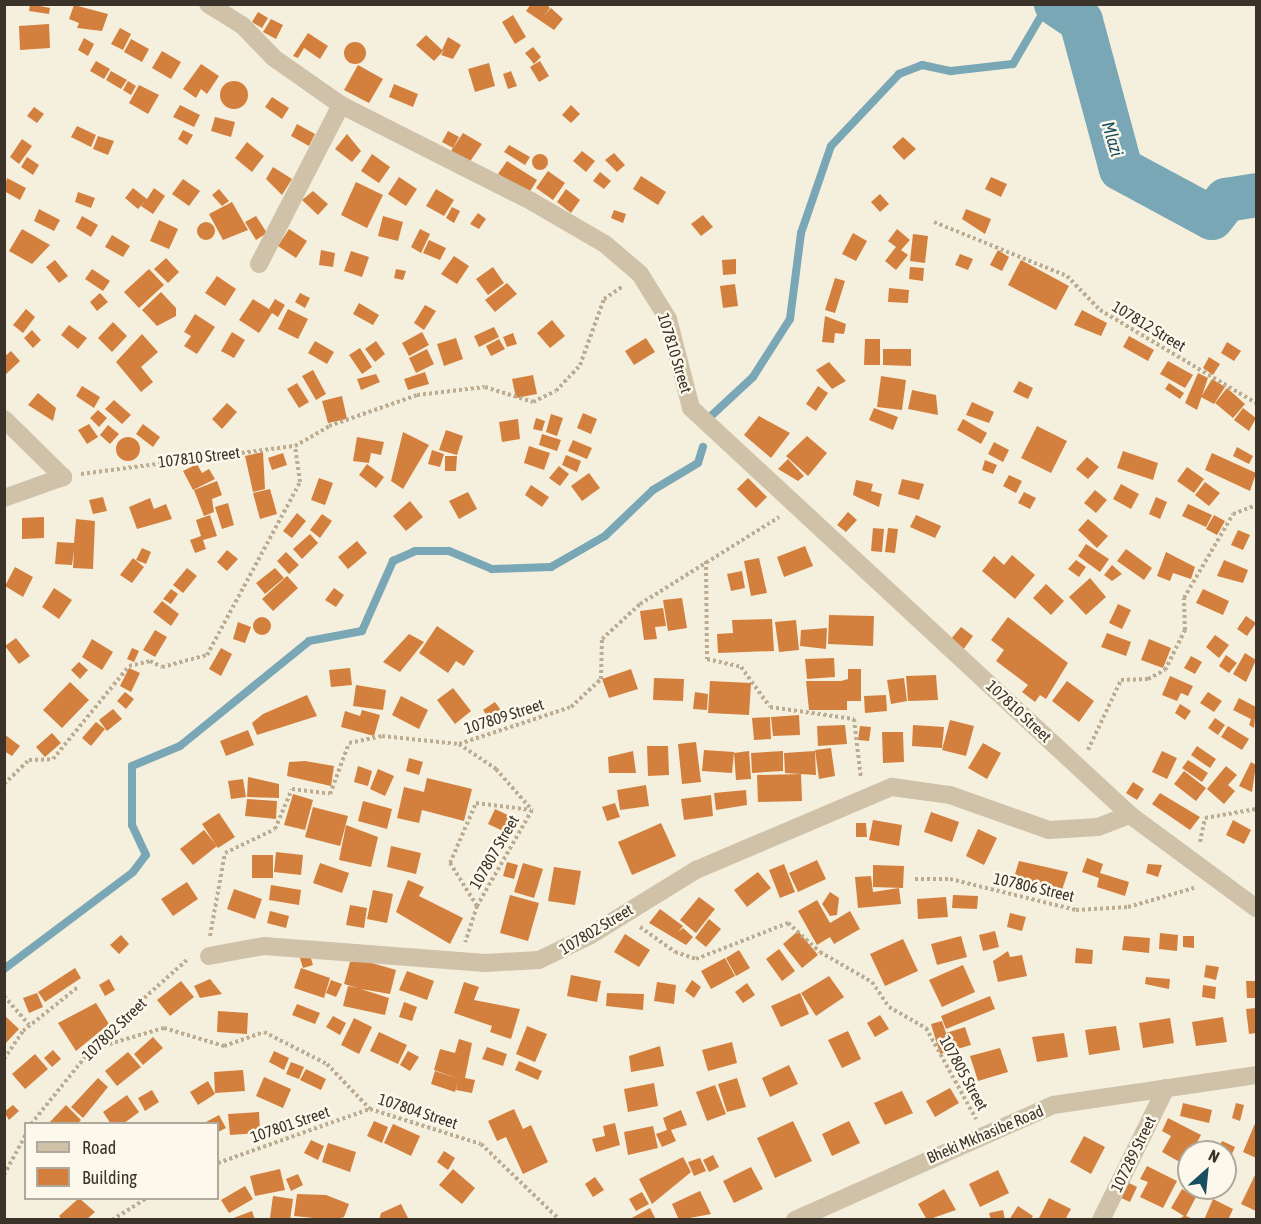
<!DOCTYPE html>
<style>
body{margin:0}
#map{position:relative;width:1261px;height:1224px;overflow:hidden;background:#f5efde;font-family:"Asap Condensed",sans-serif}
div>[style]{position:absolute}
.stream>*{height:8px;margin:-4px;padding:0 4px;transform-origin:4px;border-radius:4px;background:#79a7b6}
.river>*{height:44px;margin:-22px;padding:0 22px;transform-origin:22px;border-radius:22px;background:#79a7b6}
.building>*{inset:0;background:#d3803e}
.round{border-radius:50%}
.path>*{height:4px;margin-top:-2px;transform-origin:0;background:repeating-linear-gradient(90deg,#bbac92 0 3px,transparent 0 6px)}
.minor>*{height:18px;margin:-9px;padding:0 9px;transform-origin:9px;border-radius:9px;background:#cfc2a8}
span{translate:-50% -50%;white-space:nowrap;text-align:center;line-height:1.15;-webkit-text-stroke:5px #fcf8eb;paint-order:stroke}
.street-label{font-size:16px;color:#3b3229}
.water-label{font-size:18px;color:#194f62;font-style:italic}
.frame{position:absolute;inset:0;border:6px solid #3b3229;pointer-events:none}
.legend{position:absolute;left:24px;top:1122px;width:195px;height:78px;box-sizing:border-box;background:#fcf8eb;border:2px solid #afa99d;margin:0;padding:8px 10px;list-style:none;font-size:18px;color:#3b3229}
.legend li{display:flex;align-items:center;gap:12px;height:30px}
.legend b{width:30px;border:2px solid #afa99d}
.north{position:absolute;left:1177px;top:1140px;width:60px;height:60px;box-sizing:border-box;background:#fcf8eb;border:2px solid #afa99d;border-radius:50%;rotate:27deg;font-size:16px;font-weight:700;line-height:24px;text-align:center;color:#3b3229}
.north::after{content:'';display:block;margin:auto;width:21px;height:27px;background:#194f62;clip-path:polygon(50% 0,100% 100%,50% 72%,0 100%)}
</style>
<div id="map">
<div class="stream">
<i style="left:711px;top:416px;width:57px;rotate:-42.9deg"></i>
<i style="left:753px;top:377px;width:69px;rotate:-57.5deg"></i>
<i style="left:790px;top:319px;width:87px;rotate:-82.7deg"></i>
<i style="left:801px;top:233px;width:92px;rotate:-71deg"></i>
<i style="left:831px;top:146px;width:99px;rotate:-46.6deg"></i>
<i style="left:899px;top:74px;width:25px;rotate:-21deg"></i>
<i style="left:922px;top:65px;width:30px;rotate:12deg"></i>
<i style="left:951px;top:71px;width:62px;rotate:-6.4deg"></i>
<i style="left:1013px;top:64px;width:69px;rotate:-59.7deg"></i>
<i style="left:4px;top:969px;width:161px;rotate:-36.9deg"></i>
<i style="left:133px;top:872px;width:21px;rotate:-53deg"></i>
<i style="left:146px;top:855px;width:33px;rotate:-115deg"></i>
<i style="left:132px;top:825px;width:59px;rotate:-90deg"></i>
<i style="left:132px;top:766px;width:52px;rotate:-22.6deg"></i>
<i style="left:180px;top:746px;width:166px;rotate:-39.1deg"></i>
<i style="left:309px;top:641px;width:54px;rotate:-10.7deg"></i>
<i style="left:362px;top:631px;width:77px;rotate:-66.1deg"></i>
<i style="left:393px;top:561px;width:24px;rotate:-24deg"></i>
<i style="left:415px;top:551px;width:34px"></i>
<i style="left:449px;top:551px;width:47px;rotate:22.7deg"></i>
<i style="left:492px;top:569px;width:59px;rotate:-1.9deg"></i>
<i style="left:551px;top:567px;width:62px;rotate:-29.9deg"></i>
<i style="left:605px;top:536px;width:66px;rotate:-43.8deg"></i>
<i style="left:653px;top:490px;width:52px;rotate:-31deg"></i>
<i style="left:698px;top:463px;width:17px;rotate:-73deg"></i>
</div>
<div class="river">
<i style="left:1056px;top:4px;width:30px;rotate:34deg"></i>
<i style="left:1081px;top:21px;width:153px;rotate:74.9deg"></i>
<i style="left:1121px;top:169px;width:103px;rotate:28.3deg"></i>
<i style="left:1212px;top:218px;width:23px;rotate:-52deg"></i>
<i style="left:1226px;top:200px;width:30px;rotate:-9deg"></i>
</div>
<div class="building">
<i style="clip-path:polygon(30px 4px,50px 8px,49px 14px,29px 11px)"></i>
<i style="clip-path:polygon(531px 4px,546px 4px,550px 8px,544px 16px,551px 8px,563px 19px,554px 30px,526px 11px)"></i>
<i style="clip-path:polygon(74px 5px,108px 14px,102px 31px,77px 28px,79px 23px,69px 19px)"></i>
<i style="clip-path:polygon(258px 12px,268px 18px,262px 28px,252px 22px)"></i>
<i style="clip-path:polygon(513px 15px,526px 37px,515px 44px,502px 22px)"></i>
<i style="clip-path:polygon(271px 19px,283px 25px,276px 39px,263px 32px)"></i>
<i style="clip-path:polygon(49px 24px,50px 48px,20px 50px,19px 26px)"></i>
<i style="clip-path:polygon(120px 28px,131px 34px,123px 50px,111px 44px)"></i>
<i style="clip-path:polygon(308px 33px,328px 46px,320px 59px,304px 48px,298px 58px,293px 56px)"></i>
<i style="clip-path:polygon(426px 35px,442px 50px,448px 37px,461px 45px,453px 59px,441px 55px,445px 49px,434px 61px,416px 45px)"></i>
<i style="clip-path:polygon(84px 38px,94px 44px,88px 56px,78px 50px)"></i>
<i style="clip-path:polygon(131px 39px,149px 49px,142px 62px,124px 52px)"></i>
<i class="round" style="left:344px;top:42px;width:22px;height:22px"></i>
<i style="clip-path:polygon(533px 47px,541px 57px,534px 64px,525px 53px)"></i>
<i style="clip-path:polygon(162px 51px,181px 62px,171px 79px,152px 68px)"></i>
<i style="clip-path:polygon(96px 61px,110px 69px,104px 79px,90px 71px)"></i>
<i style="clip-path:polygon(540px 61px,549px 76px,539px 82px,530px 67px)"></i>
<i style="clip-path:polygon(489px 63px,495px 86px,475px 92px,468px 69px)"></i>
<i style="clip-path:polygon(201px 64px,219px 76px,207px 94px,201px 89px,196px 98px,183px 89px)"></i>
<i style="clip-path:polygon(358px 65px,383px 79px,369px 103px,344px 90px)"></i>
<i style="clip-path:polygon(111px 71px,127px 80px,121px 89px,106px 80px)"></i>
<i style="clip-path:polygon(511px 71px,517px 86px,508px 89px,503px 74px)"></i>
<i style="clip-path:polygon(128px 81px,136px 86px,131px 95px,123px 90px)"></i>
<i class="round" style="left:220px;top:81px;width:28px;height:28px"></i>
<i style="clip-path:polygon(394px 84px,418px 94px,413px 107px,389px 97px)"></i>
<i style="clip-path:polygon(139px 85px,159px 95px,148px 114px,129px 103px)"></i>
<i style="clip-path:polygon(272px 97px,289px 108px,282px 119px,265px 107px)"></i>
<i style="clip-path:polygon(180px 105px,200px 115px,194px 127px,173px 117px)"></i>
<i style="clip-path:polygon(571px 105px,580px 114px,571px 123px,562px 115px)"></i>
<i style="clip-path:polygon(34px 107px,44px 114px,37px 123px,27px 116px)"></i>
<i style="clip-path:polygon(215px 117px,235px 122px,231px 137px,211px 131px)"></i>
<i style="clip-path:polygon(297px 124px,315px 134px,309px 146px,291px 136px)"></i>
<i style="clip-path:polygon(77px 126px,96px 135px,91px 147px,71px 137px)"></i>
<i style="clip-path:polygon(183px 130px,193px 135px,187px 145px,178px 139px)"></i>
<i style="clip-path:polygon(448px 131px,459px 137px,453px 148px,442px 142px)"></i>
<i style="clip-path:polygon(463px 133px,482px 144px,469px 163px,451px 151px)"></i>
<i style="clip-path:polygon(347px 134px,361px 151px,352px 162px,335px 149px)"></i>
<i style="clip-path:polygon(98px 136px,114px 141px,108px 155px,93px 149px)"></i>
<i style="clip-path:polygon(903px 137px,916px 149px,904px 160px,892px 147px)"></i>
<i style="clip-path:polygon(22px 139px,32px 146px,19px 164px,10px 157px)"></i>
<i style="clip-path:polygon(247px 142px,264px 156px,252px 172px,235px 158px)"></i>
<i style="clip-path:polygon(509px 145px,530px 157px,525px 165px,504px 152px)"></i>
<i style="clip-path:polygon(582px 151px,595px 161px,586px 172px,573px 161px)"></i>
<i style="clip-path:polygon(614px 153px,625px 165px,617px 172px,605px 160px)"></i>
<i class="round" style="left:532px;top:154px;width:16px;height:16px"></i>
<i style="clip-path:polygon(372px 154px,390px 167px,379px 183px,361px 171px)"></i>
<i style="clip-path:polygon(27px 157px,39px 165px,33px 175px,21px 167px)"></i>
<i style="clip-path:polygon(507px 161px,537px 180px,529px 193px,498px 174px)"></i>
<i style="clip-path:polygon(273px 167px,292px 179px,282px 195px,266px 179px)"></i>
<i style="clip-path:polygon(548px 171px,565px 183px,553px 200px,536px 188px)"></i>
<i style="clip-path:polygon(600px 172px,611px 181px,604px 189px,593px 181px)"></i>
<i style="clip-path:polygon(641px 176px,666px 192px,658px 205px,633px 189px)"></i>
<i style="clip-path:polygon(399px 177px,417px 189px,406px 206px,388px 194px)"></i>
<i style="clip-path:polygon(991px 177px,1007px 184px,1001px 197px,985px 189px)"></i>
<i style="clip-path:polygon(7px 178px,26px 188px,20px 200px,4px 191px)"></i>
<i style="clip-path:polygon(183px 179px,200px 191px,189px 206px,172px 194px)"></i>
<i style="clip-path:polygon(356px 182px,383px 195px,367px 228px,341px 215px)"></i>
<i style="clip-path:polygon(133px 188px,147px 199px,154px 188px,165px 196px,153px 214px,141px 206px,145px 201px,138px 209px,125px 198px)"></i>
<i style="clip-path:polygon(219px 189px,229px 201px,222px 206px,212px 195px)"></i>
<i style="clip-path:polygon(436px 189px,454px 200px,444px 216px,426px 206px)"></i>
<i style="clip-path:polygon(566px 189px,580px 200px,571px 213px,557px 202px)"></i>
<i style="clip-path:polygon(313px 191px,328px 204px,318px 215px,302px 200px)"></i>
<i style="clip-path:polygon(78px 192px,95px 198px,91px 208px,75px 202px)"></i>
<i style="clip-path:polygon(880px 194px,889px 204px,880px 212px,871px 202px)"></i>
<i style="clip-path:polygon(232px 202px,248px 230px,223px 240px,209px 214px)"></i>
<i style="clip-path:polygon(452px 207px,460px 211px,454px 223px,446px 218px)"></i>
<i style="clip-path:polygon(39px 209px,60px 220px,54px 231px,34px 221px)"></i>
<i style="clip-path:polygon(966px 209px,991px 219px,985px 234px,962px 219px)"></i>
<i style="clip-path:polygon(614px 210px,626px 214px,623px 223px,611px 218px)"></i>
<i style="clip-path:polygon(478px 213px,486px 219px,479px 229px,470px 224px)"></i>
<i style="clip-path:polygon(703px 215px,713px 227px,701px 236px,691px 224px)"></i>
<i style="clip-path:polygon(82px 216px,98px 225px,91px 237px,76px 228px)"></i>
<i style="clip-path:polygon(256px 216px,267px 233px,256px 240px,245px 222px)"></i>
<i style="clip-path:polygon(383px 216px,403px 222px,398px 241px,378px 236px)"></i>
<i style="clip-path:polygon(159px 220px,178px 229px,169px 249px,150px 241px)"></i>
<i class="round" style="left:197px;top:222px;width:18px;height:18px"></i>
<i style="clip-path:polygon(22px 229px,50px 245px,32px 264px,9px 251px)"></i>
<i style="clip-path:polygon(289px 229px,307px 241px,296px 258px,278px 246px)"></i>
<i style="clip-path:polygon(420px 229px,430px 234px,421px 253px,411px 247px)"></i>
<i style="clip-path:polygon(897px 229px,910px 240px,901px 250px,908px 255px,896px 270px,885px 261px,896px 247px,888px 241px)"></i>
<i style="clip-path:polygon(853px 233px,867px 241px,856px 261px,842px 254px)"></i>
<i style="clip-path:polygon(913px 234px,928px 236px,925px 263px,910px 261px)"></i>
<i style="clip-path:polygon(112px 235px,130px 246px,123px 257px,105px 247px)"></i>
<i style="clip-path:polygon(429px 240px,446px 248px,440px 260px,423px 253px)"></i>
<i style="clip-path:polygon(321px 250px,335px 253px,333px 267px,319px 265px)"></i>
<i style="clip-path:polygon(998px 250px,1009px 257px,1002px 271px,990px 265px)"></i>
<i style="clip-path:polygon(351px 251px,369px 257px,362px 277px,344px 271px)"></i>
<i style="clip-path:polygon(960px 254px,973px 259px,968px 270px,955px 265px)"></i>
<i style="clip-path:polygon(454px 256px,469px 266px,457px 284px,441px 274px)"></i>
<i style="clip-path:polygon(166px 258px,179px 272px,168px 283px,154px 269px)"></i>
<i style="clip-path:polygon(736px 259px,736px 274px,723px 275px,722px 260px)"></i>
<i style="clip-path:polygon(55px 260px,68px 276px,59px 283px,46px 267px)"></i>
<i style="clip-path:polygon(1021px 260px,1069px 286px,1056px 310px,1008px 285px)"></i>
<i style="clip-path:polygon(493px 267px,504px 283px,488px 295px,476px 279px)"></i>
<i style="clip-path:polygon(910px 267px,924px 268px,923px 281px,909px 279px)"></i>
<i style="clip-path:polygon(92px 269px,110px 281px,103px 291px,85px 279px)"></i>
<i style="clip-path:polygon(149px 269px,164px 285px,139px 308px,124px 292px)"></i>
<i style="clip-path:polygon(396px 269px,406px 271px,403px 280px,394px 278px)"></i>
<i style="clip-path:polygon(217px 276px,236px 289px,225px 306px,205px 293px)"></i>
<i style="clip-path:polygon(835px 278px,845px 281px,835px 313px,825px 310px)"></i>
<i style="clip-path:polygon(507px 283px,517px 294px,495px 312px,485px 300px)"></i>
<i style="clip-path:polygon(735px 284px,738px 306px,723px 308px,720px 286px)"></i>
<i style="clip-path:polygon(889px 288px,909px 290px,908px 303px,888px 302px)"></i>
<i style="clip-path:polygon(161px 292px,176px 308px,176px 316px,157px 326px,142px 310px)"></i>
<i style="clip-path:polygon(100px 293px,108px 302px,97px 311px,90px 302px)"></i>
<i style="clip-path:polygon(300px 293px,310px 298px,305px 308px,295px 302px)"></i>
<i style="clip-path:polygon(253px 299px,269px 309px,275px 299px,285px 305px,278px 317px,272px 313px,259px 333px,239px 320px)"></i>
<i style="clip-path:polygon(359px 303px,379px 315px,373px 325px,353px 314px)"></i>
<i style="clip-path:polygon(425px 305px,436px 311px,424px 330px,414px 323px)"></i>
<i style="clip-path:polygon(26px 309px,35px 317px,23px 333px,13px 325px)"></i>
<i style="clip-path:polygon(288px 309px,308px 319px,298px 339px,278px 329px)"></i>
<i style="clip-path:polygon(1082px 310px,1107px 323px,1101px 336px,1074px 325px)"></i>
<i style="clip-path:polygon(195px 314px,215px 327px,197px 354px,184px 346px,191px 336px,184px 332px)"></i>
<i style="clip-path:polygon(825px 316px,846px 324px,844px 334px,835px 333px,834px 343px,822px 342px)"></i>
<i style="clip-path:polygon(552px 320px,565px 336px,550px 348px,537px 333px)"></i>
<i style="clip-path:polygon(113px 322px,127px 336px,112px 352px,98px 338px)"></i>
<i style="clip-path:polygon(69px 325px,87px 338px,78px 349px,61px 335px)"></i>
<i style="clip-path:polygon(494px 327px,499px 337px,479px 347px,474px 336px)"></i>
<i style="clip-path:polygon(32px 330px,41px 340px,33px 348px,24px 338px)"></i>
<i style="clip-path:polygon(232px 332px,245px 340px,234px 358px,221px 351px)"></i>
<i style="clip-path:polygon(422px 332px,429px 345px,409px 356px,402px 343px)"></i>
<i style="clip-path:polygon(513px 333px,517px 344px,507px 347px,503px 337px)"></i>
<i style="clip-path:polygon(142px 334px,158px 352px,141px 367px,153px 382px,141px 392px,116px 362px)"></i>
<i style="clip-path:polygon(1129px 336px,1154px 350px,1148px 361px,1123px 347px)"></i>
<i style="clip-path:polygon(456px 338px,463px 359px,444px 366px,437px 344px)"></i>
<i style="clip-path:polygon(646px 338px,655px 352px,634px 365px,625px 351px)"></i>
<i style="clip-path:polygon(499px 339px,505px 349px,491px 356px,486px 346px)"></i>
<i style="clip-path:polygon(865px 339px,880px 339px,880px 365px,864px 365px)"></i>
<i style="clip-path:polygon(315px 341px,334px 352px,327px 364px,308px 353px)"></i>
<i style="clip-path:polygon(376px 341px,385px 354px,375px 362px,365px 349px)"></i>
<i style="clip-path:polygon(1227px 342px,1241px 351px,1234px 361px,1221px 353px)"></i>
<i style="clip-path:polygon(360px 348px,372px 367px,362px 374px,349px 355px)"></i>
<i style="clip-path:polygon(427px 349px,434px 364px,416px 373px,409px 358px)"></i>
<i style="clip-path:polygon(883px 349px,911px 349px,911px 366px,883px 365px)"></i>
<i style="clip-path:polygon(11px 351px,20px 361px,4px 376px,4px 357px)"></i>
<i style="clip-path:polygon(1209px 357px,1220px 364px,1213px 375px,1203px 368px)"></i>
<i style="clip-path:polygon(1168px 361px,1193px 375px,1185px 388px,1160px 374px)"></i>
<i style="clip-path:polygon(829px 362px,846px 381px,832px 389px,816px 370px)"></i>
<i style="clip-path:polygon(313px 370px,326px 394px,316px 400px,302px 376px)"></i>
<i style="clip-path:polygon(425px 372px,429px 384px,408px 390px,404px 379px)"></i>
<i style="clip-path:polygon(1198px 373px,1208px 378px,1197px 410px,1185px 403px)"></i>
<i style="clip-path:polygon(376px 374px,380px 382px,361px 390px,357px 379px)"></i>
<i style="clip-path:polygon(533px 375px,537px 394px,516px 398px,512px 379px)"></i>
<i style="clip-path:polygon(881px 376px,906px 380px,902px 410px,877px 407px)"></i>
<i style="clip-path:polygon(1212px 379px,1225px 387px,1214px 404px,1201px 397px)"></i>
<i style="clip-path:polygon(1019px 381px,1033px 388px,1028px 399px,1013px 392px)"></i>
<i style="clip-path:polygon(297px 383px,309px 402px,299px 408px,287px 389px)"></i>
<i style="clip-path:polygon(1169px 383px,1184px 393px,1180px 399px,1165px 389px)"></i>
<i style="clip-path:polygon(82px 386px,100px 397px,94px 408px,76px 396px)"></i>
<i style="clip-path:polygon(818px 386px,828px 393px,816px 411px,806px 404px)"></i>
<i style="clip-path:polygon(1227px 388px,1245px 404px,1233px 418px,1215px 403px)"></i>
<i style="clip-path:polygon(912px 390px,936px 395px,938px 415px,908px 409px)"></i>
<i style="clip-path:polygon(38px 393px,56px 408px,53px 421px,28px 405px)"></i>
<i style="clip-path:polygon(342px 396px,347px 419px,328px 423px,322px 401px)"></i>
<i style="clip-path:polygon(114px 400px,131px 415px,122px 424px,105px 409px)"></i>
<i style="clip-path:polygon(972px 402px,994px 412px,989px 423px,966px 415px)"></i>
<i style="clip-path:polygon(227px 403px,237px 412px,222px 429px,212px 419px)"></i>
<i style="clip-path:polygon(874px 408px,898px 417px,893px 430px,869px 420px)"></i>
<i style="clip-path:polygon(1243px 408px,1256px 418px,1249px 431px,1234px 420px)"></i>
<i style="clip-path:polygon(98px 410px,107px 418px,99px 427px,90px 418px)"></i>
<i style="clip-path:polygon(583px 413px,597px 419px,591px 434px,577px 428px)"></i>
<i style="clip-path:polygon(551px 414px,563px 418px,557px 436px,546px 432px)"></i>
<i style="clip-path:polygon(759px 416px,790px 433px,771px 458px,744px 435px)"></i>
<i style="clip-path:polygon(536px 418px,545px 421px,542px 431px,533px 429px)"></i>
<i style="clip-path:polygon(518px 419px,520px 439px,502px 442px,499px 422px)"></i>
<i style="clip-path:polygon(963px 419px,987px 433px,981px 444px,957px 430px)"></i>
<i style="clip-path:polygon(89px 424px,98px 437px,87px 444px,78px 430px)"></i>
<i style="clip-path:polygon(143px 424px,160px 437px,153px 447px,136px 434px)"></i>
<i style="clip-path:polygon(108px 425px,119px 434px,110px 444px,100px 435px)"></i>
<i style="clip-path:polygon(1037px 426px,1067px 441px,1051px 473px,1021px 458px)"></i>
<i style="clip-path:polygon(446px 430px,463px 436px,457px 455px,439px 450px)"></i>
<i style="clip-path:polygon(403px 432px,429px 445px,403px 489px,391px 481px)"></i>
<i style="clip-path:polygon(542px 434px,561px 440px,557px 451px,539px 445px)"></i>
<i style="clip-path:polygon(807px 436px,827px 453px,808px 476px,786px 456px)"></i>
<i style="clip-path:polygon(357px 437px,384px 442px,381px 455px,371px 453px,369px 463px,353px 461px)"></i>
<i class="round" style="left:116px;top:437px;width:24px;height:24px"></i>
<i style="clip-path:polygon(573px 440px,592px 448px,587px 459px,568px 451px)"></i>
<i style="clip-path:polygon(994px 442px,1009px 450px,1003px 462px,988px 454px)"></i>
<i style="clip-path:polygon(529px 446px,550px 453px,544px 470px,524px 463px)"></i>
<i style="clip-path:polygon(1237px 447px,1253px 456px,1249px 464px,1233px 456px)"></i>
<i style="clip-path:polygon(432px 450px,444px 454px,440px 467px,428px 464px)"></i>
<i style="clip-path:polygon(1123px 451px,1158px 463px,1153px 480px,1117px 468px)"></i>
<i style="clip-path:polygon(263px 452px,265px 489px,253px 492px,245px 456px)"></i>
<i style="clip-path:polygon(283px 453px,287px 465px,272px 470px,268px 458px)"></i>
<i style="clip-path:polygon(1212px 453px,1256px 473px,1250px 491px,1205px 470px)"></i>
<i style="clip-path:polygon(566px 455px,581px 461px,577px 472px,562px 465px)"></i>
<i style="clip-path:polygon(445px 456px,457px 456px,456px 471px,445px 471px)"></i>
<i style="clip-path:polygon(1087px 457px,1099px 467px,1088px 479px,1076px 469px)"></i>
<i style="clip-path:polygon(788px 459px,804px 476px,798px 481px,778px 469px)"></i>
<i style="clip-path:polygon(985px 460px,997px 465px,993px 474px,982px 470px)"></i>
<i style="clip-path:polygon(197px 464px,202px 473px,209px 469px,215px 479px,193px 490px,183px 471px)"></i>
<i style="clip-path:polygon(367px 464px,384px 477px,376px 488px,359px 475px)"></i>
<i style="clip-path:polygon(559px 466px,569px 474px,560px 486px,549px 478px)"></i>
<i style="clip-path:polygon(1187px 467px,1204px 479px,1194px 493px,1177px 481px)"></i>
<i style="clip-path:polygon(589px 473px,600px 488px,582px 501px,571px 486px)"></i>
<i style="clip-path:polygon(1009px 475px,1022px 481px,1016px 493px,1003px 486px)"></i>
<i style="clip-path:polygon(319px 478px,333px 483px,325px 505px,311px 500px)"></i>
<i style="clip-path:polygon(748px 478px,767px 497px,756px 508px,737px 489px)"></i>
<i style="clip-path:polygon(902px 479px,924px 484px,919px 500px,898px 494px)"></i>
<i style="clip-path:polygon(856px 480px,873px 484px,871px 491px,882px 494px,879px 507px,853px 495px)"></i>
<i style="clip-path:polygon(217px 481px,222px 495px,212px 499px,214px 512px,204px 516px,194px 490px)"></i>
<i style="clip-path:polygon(1205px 482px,1220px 493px,1209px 506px,1195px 495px)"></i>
<i style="clip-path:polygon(1121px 484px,1139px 494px,1131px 509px,1113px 499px)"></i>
<i style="clip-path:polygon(531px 485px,549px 497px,542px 507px,525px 495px)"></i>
<i style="clip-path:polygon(270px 489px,277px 514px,260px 519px,253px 493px)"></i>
<i style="clip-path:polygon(1095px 490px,1107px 500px,1096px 513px,1084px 503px)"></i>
<i style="clip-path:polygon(468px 492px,477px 509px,459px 519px,449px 501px)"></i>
<i style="clip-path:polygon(1024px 492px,1036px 498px,1030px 509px,1018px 503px)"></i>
<i style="clip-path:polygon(103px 497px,107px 511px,93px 514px,89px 500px)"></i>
<i style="clip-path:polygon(1156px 497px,1167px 502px,1160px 519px,1149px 514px)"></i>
<i style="clip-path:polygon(150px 498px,154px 509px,166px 504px,172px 519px,137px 529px,129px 507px)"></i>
<i style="clip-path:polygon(410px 501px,423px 517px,406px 531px,393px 516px)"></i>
<i style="clip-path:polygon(228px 503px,234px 525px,222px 529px,215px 507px)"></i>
<i style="clip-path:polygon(1188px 504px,1212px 515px,1206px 527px,1182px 516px)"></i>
<i style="clip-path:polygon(848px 512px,857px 520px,846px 532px,837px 525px)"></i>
<i style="clip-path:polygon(297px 513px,306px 521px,292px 538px,283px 531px)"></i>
<i style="clip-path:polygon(322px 514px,332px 521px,320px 538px,310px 530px)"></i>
<i style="clip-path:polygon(210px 515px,217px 536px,203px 540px,206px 549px,195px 553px,190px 540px,201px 536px,196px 520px)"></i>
<i style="clip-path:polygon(916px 515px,941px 526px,935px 538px,910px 527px)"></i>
<i style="clip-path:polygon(1214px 515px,1225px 521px,1217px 535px,1206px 529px)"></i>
<i style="clip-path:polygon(44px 517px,44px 538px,22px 539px,22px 518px)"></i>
<i style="clip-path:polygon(76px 519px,95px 521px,93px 569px,73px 568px,74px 550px,72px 565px,55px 564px,57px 542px,74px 543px)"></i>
<i style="clip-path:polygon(1088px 519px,1108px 536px,1097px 548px,1078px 530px)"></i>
<i style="clip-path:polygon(873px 528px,884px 529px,882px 552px,871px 551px)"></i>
<i style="clip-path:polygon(888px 528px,898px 529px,895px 553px,885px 552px)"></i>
<i style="clip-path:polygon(1238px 530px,1250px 535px,1243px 550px,1231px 545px)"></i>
<i style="clip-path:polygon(310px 534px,318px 543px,302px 559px,293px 549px)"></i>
<i style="clip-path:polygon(357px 541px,367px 553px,348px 569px,338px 557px)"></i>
<i style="clip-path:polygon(1086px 544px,1109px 559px,1100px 572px,1078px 556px)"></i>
<i style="clip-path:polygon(805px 546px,813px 566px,784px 577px,777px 557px)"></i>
<i style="clip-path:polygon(142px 548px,151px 552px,146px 564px,136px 560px)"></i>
<i style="clip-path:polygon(1126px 549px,1152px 568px,1144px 580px,1117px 561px)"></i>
<i style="clip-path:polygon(227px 550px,238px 559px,227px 571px,217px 562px)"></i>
<i style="clip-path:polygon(286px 552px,299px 565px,289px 574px,277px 561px)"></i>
<i style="clip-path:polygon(1166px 552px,1195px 567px,1191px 579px,1173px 573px,1170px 581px,1157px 576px)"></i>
<i style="clip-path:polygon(1012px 555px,1035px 575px,1015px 599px,982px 571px,994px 556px,1004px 565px)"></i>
<i style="clip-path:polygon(133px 558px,144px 567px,132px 583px,120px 575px)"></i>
<i style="clip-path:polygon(759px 558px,767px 593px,751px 596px,744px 561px)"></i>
<i style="clip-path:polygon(1076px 560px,1086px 567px,1079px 577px,1068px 569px)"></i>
<i style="clip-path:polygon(1224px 560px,1248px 570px,1243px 583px,1217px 576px)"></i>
<i style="clip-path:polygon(1112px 565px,1122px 574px,1112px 581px,1104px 575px)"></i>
<i style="clip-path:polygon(15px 567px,33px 577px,23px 597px,5px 586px)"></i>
<i style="clip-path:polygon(187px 568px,197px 576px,183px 593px,173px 585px)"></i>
<i style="clip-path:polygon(275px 568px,284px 578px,265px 594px,256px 583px)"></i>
<i style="clip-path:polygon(742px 571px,745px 588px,731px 591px,727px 574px)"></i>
<i style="clip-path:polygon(287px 576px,298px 588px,273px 611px,262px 599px)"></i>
<i style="clip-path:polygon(1090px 578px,1106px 597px,1086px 615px,1069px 597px)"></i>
<i style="clip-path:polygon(1046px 584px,1064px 601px,1051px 615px,1033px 598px)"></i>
<i style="clip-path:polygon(54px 588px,72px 600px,59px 619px,42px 607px)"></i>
<i style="clip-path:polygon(334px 588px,344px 595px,336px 607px,325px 600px)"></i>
<i style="clip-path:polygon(171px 589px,178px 594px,171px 604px,163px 599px)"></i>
<i style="clip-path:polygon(1203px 589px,1229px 601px,1223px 615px,1196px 603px)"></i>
<i style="clip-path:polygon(682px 598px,687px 628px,668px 631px,663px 600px)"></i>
<i style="clip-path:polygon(162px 601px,179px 614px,171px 626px,153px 612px)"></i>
<i style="clip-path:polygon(1118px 604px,1131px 610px,1122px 629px,1109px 623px)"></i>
<i style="clip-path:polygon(663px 608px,666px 626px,655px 627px,657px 639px,644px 640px,640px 611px)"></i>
<i style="clip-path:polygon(829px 615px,874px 616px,873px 646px,828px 644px)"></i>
<i style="clip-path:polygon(1246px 616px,1256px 623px,1247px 636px,1237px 629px)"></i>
<i class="round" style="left:253px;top:617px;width:18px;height:18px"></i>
<i style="clip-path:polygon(1008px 617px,1068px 663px,1046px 699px,1040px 695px,1035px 702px,1022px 692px,1028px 685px,996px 661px,1004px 650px,991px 640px)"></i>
<i style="clip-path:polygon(772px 619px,774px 651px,718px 653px,717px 634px,733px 633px,732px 620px)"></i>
<i style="clip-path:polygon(796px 620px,799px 650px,779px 652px,775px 622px)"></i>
<i style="clip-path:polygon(238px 622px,251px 627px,245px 643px,233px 639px)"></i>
<i style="clip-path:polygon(437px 626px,474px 651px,464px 666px,456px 661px,448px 673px,419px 653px)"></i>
<i style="clip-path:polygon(961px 627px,973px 636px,963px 650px,950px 640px)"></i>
<i style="clip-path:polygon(827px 628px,826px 649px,800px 646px,801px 630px)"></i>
<i style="clip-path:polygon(155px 630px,167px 637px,155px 657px,143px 650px)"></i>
<i style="clip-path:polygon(1107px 633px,1131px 642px,1126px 656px,1101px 647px)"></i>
<i style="clip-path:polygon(409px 634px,424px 642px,400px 672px,383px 662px)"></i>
<i style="clip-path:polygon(1215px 635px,1229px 645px,1219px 658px,1206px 647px)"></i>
<i style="clip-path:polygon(16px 638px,30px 656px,19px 664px,5px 646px)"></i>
<i style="clip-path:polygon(92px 639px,113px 652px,102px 670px,82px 657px)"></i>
<i style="clip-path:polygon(1149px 639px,1171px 648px,1163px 668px,1141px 660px)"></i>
<i style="clip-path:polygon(132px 648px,139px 651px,134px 662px,127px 659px)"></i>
<i style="clip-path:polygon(221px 648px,232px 654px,221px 676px,209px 669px)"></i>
<i style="clip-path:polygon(1245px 653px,1256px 660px,1246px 682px,1233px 674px)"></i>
<i style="clip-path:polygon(1226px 655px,1237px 663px,1229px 673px,1219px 666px)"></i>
<i style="clip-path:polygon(1191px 656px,1202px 662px,1195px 674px,1184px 668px)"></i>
<i style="clip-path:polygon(834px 658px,835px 677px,807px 679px,805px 659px)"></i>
<i style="clip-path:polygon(79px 662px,88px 670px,80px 679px,71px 670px)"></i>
<i style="clip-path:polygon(129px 668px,140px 673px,131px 692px,120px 686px)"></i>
<i style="clip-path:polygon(350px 668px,352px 685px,331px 687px,329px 670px)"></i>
<i style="clip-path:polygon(631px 669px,638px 689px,609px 698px,602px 679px)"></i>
<i style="clip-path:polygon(848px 669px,861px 669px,861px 701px,847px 701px,847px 710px,809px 710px,806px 681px,841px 681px,848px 679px)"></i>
<i style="clip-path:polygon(936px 675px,938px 700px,908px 701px,906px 676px)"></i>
<i style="clip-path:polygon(1170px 676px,1193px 686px,1188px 696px,1181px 693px,1177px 701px,1162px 695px)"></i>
<i style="clip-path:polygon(654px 678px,684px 679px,683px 701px,653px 700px)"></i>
<i style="clip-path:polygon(904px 678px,907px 701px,891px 704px,887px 680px)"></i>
<i style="clip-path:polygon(710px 681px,751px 683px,749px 715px,708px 713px)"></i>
<i style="clip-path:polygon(1067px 681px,1094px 701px,1079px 722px,1052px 701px)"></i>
<i style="clip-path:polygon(70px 682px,89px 700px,62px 728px,43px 710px)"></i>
<i style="clip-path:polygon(356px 685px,386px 690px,383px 710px,353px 706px)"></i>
<i style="clip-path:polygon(453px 688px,471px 711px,455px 724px,437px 700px)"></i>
<i style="clip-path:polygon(125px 692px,134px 699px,126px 709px,117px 701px)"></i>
<i style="clip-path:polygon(695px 692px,708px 694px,707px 710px,693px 709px)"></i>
<i style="clip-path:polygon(1208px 692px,1222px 701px,1214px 712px,1200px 703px)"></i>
<i style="clip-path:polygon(307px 695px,317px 716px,257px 735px,252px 723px,263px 714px)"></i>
<i style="clip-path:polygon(886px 695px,887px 711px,865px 713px,864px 696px)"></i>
<i style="clip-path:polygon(401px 696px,428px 710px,419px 729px,392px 715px)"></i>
<i style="clip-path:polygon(1239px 698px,1256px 707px,1254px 728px,1249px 725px,1251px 719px,1233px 710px)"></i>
<i style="clip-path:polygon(495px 702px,505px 716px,493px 724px,483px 710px)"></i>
<i style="clip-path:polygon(1180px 704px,1191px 711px,1185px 720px,1175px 713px)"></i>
<i style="clip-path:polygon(113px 709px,122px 719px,107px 731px,99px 720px)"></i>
<i style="clip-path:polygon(362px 710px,380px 715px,374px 736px,341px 727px,345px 711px,360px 716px)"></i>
<i style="clip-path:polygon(799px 715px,800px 735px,773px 736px,771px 717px)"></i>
<i style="clip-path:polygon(770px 717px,771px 739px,754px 740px,752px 718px)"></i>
<i style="clip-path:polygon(1215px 718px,1225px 725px,1218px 735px,1208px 728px)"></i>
<i style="clip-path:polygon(950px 720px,974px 726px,966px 756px,942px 750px)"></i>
<i style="clip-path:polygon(96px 722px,105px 729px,91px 746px,82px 738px)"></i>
<i style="clip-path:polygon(845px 725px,847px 744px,818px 746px,817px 726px)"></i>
<i style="clip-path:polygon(913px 725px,944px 727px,942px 748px,912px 746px)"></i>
<i style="clip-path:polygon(860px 726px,871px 727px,869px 741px,858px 740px)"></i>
<i style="clip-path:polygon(1228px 726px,1249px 739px,1242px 750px,1221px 737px)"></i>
<i style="clip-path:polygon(248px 730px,254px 745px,226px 756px,220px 741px)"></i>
<i style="clip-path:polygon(882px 732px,903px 732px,904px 762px,883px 763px)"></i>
<i style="clip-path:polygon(52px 733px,61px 743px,45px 757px,36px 747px)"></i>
<i style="clip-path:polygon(4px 734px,20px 746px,12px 756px,4px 751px)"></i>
<i style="clip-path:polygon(696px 742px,701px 782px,682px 784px,678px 744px)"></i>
<i style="clip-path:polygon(983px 743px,1001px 753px,987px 779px,968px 768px)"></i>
<i style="clip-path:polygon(647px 746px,668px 746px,669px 775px,648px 776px)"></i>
<i style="clip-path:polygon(1197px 746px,1216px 759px,1210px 768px,1191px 755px)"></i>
<i style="clip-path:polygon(831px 748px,835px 776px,819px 779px,815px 750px)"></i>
<i style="clip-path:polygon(704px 750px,734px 752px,732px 773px,702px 771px)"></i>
<i style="clip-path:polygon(633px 751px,636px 773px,609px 773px,608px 757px)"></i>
<i style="clip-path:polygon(749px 751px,751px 779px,736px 780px,734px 753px)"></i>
<i style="clip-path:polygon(783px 751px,783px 771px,752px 773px,751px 753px)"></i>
<i style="clip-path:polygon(815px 751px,816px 775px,785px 773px,784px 753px)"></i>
<i style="clip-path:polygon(1162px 751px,1177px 758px,1167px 779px,1152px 772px)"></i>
<i style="clip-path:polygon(409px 758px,423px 762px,419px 775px,406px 771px)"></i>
<i style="clip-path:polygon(1188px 760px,1208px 773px,1202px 782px,1182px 768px)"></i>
<i style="clip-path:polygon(305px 761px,334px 766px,331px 786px,287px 776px,289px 762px)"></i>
<i style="clip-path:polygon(1251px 762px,1256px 765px,1252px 792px,1239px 786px)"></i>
<i style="clip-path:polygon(358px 766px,372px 771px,368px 786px,354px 782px)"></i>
<i style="clip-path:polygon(1226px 766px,1237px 775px,1228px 785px,1235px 791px,1224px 804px,1207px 789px)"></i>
<i style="clip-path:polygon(378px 769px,394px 776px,385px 796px,370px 789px)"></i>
<i style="clip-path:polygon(1184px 771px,1206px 788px,1196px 801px,1174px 784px)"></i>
<i style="clip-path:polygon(801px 774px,802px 801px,758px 802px,757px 775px)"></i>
<i style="clip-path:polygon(248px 777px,279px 784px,279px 798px,247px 797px)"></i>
<i style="clip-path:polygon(427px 778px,472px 789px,464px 821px,422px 810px,419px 823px,397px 818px,404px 787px,424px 792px)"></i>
<i style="clip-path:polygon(243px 779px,246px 797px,231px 799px,228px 781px)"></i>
<i style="clip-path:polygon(1133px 782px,1144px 789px,1137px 800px,1126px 793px)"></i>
<i style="clip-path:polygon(646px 785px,649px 806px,620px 810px,617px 790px)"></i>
<i style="clip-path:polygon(746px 790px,747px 805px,716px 810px,714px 793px)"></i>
<i style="clip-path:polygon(1160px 793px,1200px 817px,1190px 830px,1152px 804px)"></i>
<i style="clip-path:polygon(293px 794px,313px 800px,305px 830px,284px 825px)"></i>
<i style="clip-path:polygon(711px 795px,713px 816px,684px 820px,681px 799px)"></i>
<i style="clip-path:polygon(247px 799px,277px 801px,276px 819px,245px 816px)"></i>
<i style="clip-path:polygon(363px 801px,392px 809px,387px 829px,358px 821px)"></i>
<i style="clip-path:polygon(615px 803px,620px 817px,607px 821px,602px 807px)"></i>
<i style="clip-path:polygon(313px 807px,348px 816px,340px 846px,305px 837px)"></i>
<i style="clip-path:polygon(495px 809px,510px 816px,503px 831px,488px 824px)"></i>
<i style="clip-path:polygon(931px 812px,959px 822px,952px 842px,924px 832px)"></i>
<i style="clip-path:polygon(219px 813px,235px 837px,218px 848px,202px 824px)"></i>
<i style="clip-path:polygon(873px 820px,902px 825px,899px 846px,869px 840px)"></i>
<i style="clip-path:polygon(1233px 820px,1251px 830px,1244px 844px,1226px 835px)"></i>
<i style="clip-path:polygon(661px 823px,676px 856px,632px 875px,618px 842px)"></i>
<i style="clip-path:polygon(856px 823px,866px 823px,867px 837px,856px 837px)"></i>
<i style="clip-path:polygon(346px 825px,378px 837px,371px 867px,339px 860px)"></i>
<i style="clip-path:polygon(978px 829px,997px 838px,984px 865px,966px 856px)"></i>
<i style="clip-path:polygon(204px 830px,217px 846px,193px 865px,180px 849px)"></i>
<i style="clip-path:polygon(391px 846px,421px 853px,416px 874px,387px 867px)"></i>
<i style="clip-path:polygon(276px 852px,303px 855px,301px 875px,274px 872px)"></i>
<i style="clip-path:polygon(252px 855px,273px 855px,273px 878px,252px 878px)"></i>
<i style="clip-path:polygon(1087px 858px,1103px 864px,1100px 873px,1129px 882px,1125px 896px,1097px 887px,1099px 878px,1082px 872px)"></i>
<i style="clip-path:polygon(817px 860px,826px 879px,798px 892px,789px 873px)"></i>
<i style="clip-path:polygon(1019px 861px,1068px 872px,1059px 899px,1015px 874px)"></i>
<i style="clip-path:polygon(507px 862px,518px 865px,514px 879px,503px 876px)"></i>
<i style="clip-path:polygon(320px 863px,349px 873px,342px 893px,313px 883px)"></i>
<i style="clip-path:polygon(523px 863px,543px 869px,534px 898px,514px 892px)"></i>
<i style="clip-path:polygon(784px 864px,795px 892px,780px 898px,769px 870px)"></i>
<i style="clip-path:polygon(1148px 864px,1162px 865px,1158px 877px,1146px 873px)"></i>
<i style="clip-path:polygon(873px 865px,904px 866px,903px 888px,873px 887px)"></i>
<i style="clip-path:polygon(554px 867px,581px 871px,575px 905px,548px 901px)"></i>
<i style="clip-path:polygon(758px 872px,771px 888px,747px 907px,734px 890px)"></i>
<i style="clip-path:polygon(871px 876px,873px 892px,899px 888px,901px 904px,858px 908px,855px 877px)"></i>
<i style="clip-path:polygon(408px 880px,424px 887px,419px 896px,463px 918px,450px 944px,396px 912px)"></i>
<i style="clip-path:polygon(187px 882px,198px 899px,173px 916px,161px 899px)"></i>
<i style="clip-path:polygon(271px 885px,301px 890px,299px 905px,269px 900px)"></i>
<i style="clip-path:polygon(234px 889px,262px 899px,255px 919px,227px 909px)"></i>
<i style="clip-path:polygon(373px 890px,393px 894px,387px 923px,367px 919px)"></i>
<i style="clip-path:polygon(830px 892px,839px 898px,837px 915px,830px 916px,822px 904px)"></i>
<i style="clip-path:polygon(510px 895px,539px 903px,528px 941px,500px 933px)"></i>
<i style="clip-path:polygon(953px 895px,978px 896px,977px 909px,952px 908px)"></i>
<i style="clip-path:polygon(699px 897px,715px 909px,696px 933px,680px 920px)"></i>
<i style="clip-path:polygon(946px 897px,948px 917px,918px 919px,917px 899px)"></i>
<i style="clip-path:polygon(817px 900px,830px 923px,850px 911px,860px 929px,834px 944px,830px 937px,817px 945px,798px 911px)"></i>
<i style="clip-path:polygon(350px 905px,367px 908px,364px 928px,346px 925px)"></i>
<i style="clip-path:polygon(660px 909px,683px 926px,678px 932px,683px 928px,693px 937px,686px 945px,649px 923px)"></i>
<i style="clip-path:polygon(270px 911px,289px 916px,286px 928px,267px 923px)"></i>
<i style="clip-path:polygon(1010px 913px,1026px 917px,1022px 931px,1007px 927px)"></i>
<i style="clip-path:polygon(709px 919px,721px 929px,706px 947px,695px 938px)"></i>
<i style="clip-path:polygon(798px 931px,818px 955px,802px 968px,783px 944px)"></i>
<i style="clip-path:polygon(995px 931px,999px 947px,983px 951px,979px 935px)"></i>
<i style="clip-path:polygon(1160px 933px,1178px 935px,1177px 951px,1159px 949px)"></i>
<i style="clip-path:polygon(625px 934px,650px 950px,639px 967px,614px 952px)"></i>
<i style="clip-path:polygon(121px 935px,129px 944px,119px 954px,110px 945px)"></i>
<i style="clip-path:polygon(961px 936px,967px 957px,937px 965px,931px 944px)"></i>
<i style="clip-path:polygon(1124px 936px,1150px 938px,1149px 953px,1122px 950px)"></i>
<i style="clip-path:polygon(1183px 936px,1194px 936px,1194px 948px,1183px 947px)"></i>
<i style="clip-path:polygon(903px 939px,918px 971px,885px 986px,870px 954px)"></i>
<i style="clip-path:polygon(1076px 948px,1093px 950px,1092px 964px,1075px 963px)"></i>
<i style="clip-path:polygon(779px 949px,795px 971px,782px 981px,766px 959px)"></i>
<i style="clip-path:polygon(739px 950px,750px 968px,736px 976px,726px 958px)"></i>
<i style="clip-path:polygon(1008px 951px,1010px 957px,1022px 955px,1027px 976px,998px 982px,993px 961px)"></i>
<i style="clip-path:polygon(310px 955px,313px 965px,303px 968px,300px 958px)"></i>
<i style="clip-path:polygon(725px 958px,735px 976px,711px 989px,701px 971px)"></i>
<i style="clip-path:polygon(365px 961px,396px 970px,390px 994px,361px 989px,389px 998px,385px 1015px,343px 1006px,348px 986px,358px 988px,344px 984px,350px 962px)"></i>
<i style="clip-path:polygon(963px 965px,975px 992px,942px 1007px,929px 980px)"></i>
<i style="clip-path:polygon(1206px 965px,1219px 967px,1216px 980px,1204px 977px)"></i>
<i style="clip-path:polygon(75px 968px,81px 978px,45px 1002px,38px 992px)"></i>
<i style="clip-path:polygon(301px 968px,330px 978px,324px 998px,294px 988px)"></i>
<i style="clip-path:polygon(407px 971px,434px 981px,427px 1000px,399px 990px)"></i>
<i style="clip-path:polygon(571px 975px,601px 981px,597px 1002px,567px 996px)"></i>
<i style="clip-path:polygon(829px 976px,844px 997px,816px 1016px,801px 993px)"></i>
<i style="clip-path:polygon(1146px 977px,1170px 979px,1169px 989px,1145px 984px)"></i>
<i style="clip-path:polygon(109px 979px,115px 990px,105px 996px,99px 985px)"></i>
<i style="clip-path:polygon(210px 979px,222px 994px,200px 998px,194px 986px)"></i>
<i style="clip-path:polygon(331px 980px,342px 984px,336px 997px,326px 993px)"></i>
<i style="clip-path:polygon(692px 980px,701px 987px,694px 998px,685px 991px)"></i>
<i style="clip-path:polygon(181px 981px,194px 997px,170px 1016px,157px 1000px)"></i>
<i style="clip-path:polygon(1246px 981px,1256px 981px,1256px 998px,1247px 998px)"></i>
<i style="clip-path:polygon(464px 982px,479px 987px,474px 1000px,520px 1009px,511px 1039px,490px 1032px,492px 1026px,454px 1013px)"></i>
<i style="clip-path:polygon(657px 982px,676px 985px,674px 1004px,654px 1001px)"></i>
<i style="clip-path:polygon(747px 983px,755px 995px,743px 1003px,735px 992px)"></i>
<i style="clip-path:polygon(1203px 985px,1216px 987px,1215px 999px,1202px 997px)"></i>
<i style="clip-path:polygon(37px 993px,43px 1007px,29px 1013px,23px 998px)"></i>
<i style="clip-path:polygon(607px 993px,644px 994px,643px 1010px,606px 1006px)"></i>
<i style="clip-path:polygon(800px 993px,809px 1014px,781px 1027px,771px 1006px)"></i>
<i style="clip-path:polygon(990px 996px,995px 1009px,946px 1029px,941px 1016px)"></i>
<i style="clip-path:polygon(404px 1002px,417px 1007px,412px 1021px,399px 1017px)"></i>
<i style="clip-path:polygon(96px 1003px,109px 1024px,76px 1051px,58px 1023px)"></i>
<i style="clip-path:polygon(297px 1004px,320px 1013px,315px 1024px,292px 1015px)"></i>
<i style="clip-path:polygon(1256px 1008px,1256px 1033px,1249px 1034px,1246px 1009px)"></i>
<i style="clip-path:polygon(218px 1011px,248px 1013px,247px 1034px,217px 1032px)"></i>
<i style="clip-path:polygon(4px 1015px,19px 1029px,4px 1045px)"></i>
<i style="clip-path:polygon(880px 1015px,889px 1029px,875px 1037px,867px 1023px)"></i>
<i style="clip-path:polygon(333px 1016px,346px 1023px,340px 1035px,326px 1027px)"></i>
<i style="clip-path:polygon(1223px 1017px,1227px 1042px,1196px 1046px,1192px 1022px)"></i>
<i style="clip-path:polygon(354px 1018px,372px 1027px,359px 1054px,341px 1045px)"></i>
<i style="clip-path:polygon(1170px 1018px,1174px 1043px,1143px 1048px,1139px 1023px)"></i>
<i style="clip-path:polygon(942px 1021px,946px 1033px,965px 1027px,971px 1045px,940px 1054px,931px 1024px)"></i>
<i style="clip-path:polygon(527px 1026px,547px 1034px,535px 1062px,516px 1054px)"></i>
<i style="clip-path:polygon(1116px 1026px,1120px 1050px,1089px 1055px,1085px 1030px)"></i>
<i style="clip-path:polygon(848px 1031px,861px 1059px,842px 1068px,828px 1040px)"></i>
<i style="clip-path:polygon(379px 1032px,407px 1045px,398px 1064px,370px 1051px)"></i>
<i style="clip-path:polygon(1064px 1033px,1068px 1057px,1037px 1062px,1032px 1037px)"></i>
<i style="clip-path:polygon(153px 1037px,163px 1048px,143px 1065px,134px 1054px)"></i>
<i style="clip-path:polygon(459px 1039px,472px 1043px,465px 1078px,475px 1080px,472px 1093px,456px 1090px,458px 1082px,455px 1092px,431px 1084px,435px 1071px,459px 1079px,434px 1070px,440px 1049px,455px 1053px)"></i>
<i style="clip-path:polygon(732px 1042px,737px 1063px,708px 1071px,702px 1050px)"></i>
<i style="clip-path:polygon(660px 1046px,664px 1066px,631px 1072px,629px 1056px)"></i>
<i style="clip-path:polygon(487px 1047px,507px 1054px,503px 1066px,482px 1059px)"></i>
<i style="clip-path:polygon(1000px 1048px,1008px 1072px,978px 1081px,970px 1056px)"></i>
<i style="clip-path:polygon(53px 1050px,61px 1059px,52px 1067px,44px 1058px)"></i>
<i style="clip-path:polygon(274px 1051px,289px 1058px,284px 1070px,269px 1062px)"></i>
<i style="clip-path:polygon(408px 1051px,419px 1057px,410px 1071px,400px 1065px)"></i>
<i style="clip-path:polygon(128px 1052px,141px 1067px,117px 1086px,105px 1071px)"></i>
<i style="clip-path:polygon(35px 1054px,48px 1069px,25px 1089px,12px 1074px)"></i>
<i style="clip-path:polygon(519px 1061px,542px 1071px,538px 1080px,515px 1070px)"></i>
<i style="clip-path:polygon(291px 1062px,304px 1067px,299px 1079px,286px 1074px)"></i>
<i style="clip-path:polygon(789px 1065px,798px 1084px,770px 1097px,762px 1078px)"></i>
<i style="clip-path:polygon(306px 1069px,326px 1079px,321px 1090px,300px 1080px)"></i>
<i style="clip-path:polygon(243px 1070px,245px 1091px,215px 1093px,214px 1072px)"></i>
<i style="clip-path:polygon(264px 1077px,291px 1089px,283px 1108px,256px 1096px)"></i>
<i style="clip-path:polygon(98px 1078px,108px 1087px,83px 1118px,71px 1107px)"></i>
<i style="clip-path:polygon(737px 1078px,746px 1107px,727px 1112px,718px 1084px)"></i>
<i style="clip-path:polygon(208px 1081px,215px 1094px,198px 1105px,190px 1092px)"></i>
<i style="clip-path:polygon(654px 1083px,658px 1106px,628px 1112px,624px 1089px)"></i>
<i style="clip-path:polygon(715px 1085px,726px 1114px,707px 1121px,696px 1092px)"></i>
<i style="clip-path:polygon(950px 1088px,959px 1103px,935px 1117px,926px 1101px)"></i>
<i style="clip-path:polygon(152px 1090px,159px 1102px,145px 1111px,138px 1098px)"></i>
<i style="clip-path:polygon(902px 1091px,913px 1113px,885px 1125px,874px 1103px)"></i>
<i style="clip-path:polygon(127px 1095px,139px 1112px,123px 1124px,111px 1124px,103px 1112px)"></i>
<i style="clip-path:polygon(1183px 1103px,1212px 1110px,1209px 1123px,1180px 1116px)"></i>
<i style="clip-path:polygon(1236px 1103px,1244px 1105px,1240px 1121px,1232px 1118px)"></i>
<i style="clip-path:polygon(13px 1105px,19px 1111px,9px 1120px,4px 1112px)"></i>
<i style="clip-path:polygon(66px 1105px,81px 1120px,77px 1124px,48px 1124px)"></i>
<i style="clip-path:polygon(514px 1109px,523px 1129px,531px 1125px,548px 1162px,523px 1174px,506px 1137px,497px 1141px,488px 1121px)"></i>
<i style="clip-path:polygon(681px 1110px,687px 1125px,671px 1130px,676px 1141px,662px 1147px,656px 1134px,667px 1130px,663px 1118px)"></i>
<i style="clip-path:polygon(259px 1112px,260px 1133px,230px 1135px,228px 1114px)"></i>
<i style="clip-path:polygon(219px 1115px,226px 1128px,218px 1132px,218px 1124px,206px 1122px)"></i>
<i style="clip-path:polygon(1168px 1118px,1201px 1135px,1185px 1165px,1162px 1152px,1171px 1136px,1162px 1131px)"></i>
<i style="clip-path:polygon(374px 1121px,388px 1127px,382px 1143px,367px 1136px)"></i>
<i style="clip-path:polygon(793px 1121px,812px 1161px,775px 1178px,757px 1138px)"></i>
<i style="clip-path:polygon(849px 1121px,860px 1143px,832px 1156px,822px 1134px)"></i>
<i style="clip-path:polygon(1256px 1121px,1256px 1158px,1243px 1152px)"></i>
<i style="clip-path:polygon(615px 1123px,620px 1145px,596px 1152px,592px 1139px,605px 1136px,603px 1126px)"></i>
<i style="clip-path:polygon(393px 1124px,420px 1136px,411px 1156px,384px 1143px)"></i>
<i style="clip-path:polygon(653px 1126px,658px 1148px,628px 1155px,624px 1132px)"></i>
<i style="clip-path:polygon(1084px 1136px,1105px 1147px,1091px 1174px,1070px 1162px)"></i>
<i style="clip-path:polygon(311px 1140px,324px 1146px,318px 1160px,304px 1153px)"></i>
<i style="clip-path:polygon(1222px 1141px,1235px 1147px,1227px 1165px,1225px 1152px,1217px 1152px)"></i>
<i style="clip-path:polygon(328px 1143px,356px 1152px,350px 1172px,322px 1162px)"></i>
<i style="clip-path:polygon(444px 1151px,455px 1158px,448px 1170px,437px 1162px)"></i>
<i style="clip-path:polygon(713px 1155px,719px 1167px,709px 1172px,703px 1160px)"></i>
<i style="clip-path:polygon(683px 1157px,691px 1172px,652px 1204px,639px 1179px)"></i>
<i style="clip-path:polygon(700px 1158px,706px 1171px,694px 1176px,688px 1162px)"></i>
<i style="clip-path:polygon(1147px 1166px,1177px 1181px,1163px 1208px,1140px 1197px,1148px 1182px,1140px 1179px)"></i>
<i style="clip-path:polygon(751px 1167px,763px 1189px,734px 1203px,723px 1181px)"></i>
<i style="clip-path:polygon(280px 1169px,285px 1190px,255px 1196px,250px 1176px)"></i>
<i style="clip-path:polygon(453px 1169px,475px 1188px,462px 1204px,439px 1185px)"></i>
<i style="clip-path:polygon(998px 1170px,1009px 1193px,980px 1207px,969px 1184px)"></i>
<i style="clip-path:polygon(1256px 1173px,1256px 1211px,1241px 1204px)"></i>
<i style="clip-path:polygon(298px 1174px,303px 1185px,291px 1191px,286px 1179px)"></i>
<i style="clip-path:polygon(595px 1177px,604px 1190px,593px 1197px,585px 1184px)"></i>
<i style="clip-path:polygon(1127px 1182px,1137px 1187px,1130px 1202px,1119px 1197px)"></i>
<i style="clip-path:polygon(245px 1186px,253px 1199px,229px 1213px,221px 1200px)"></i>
<i style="clip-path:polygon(944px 1189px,956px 1210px,927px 1220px,918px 1204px)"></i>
<i style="clip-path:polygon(1182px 1189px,1196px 1197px,1186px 1216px,1195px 1220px,1177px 1220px,1184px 1216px,1171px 1208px)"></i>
<i style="clip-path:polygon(700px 1191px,711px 1214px,679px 1220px,672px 1204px)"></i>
<i style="clip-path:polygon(642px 1192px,649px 1204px,636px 1211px,629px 1199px)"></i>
<i style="clip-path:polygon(297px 1194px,326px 1195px,349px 1204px,344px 1217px,333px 1220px,294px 1216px)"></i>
<i style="clip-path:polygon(273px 1196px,293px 1199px,290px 1220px,270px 1218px)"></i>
<i style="clip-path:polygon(79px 1198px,95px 1212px,86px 1220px,62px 1220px,59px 1216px)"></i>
<i style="clip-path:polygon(1049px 1198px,1071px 1209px,1065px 1220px,1038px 1220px)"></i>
<i style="clip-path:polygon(1213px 1199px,1233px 1209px,1228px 1220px,1204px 1220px)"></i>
<i style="clip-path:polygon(401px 1204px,409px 1220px,379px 1220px,381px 1213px)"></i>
<i style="clip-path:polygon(1018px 1206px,1033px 1216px,1030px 1220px,1009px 1220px)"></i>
<i style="clip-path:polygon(650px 1208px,656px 1220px,628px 1220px)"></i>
<i style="clip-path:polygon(1003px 1210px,1005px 1220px,991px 1220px,989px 1213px)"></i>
<i style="clip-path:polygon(252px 1211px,255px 1220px,231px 1220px,231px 1219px)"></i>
</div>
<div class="path">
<i style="left:934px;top:222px;width:144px;rotate:22.1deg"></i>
<i style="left:1067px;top:276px;width:47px;rotate:45.9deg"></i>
<i style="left:1100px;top:310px;width:182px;rotate:30.8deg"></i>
<i style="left:81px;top:474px;width:216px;rotate:-7.5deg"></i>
<i style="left:295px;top:446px;width:39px;rotate:-30deg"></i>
<i style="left:329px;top:426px;width:93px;rotate:-19.4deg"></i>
<i style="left:417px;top:395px;width:68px;rotate:-6.7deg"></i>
<i style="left:485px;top:387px;width:50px;rotate:17.4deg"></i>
<i style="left:533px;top:402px;width:25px;rotate:-26deg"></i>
<i style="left:556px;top:391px;width:35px;rotate:-47deg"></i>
<i style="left:580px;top:365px;width:70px;rotate:-70deg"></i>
<i style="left:604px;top:299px;width:22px;rotate:-34deg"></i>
<i style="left:706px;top:561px;width:98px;rotate:89.4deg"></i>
<i style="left:707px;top:659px;width:35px;rotate:13deg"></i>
<i style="left:741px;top:667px;width:49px;rotate:54.1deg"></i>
<i style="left:770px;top:707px;width:85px;rotate:8.1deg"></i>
<i style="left:854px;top:719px;width:60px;rotate:83.3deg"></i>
<i style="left:459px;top:744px;width:45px;rotate:34deg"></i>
<i style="left:496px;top:769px;width:55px;rotate:48.7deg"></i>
<i style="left:532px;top:810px;width:111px;rotate:119.8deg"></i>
<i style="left:477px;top:906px;width:38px;rotate:108deg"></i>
<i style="left:1088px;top:750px;width:77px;rotate:-64.8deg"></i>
<i style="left:1121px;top:680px;width:27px;rotate:-2deg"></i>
<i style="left:1148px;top:679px;width:19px;rotate:-28deg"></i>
<i style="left:1165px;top:670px;width:45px;rotate:-63.4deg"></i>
<i style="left:1185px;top:630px;width:32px;rotate:-92deg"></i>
<i style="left:1184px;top:598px;width:97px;rotate:-59.7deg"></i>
<i style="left:1233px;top:514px;width:25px;rotate:-21deg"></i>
<i style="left:4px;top:784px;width:35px;rotate:-44deg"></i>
<i style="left:29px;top:760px;width:24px;rotate:-2deg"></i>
<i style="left:53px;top:759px;width:120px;rotate:-50.7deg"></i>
<i style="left:129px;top:666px;width:22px;rotate:-13deg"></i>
<i style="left:150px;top:661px;width:13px;rotate:27deg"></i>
<i style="left:162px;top:667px;width:47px;rotate:-14.9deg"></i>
<i style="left:207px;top:655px;width:196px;rotate:-61.7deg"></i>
<i style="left:300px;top:482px;width:36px;rotate:-98deg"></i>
<i style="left:1200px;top:842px;width:25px;rotate:-78deg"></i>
<i style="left:1205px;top:818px;width:52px;rotate:-10deg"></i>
<i style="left:915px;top:879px;width:35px"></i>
<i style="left:950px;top:879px;width:130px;rotate:13.8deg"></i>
<i style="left:1076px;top:910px;width:52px;rotate:-3.3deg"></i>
<i style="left:1128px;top:907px;width:69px;rotate:-16.1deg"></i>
<i style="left:477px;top:906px;width:51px;rotate:-122.1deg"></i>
<i style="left:450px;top:863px;width:65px;rotate:-66.6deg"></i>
<i style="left:476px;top:803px;width:55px;rotate:7.3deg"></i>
<i style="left:640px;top:927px;width:43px;rotate:35.5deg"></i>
<i style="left:675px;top:952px;width:22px;rotate:18deg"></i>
<i style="left:696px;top:959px;width:99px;rotate:-21.4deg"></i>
<i style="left:788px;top:923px;width:43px;rotate:42.2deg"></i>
<i style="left:820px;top:952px;width:60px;rotate:30deg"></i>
<i style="left:872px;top:982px;width:30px;rotate:56deg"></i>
<i style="left:889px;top:1007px;width:43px;rotate:29.6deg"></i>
<i style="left:926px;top:1028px;width:104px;rotate:61.2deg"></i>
<i style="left:210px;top:936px;width:84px;rotate:-79.8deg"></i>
<i style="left:225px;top:853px;width:55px;rotate:-25.6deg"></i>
<i style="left:275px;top:829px;width:43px;rotate:-67deg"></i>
<i style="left:292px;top:789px;width:38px;rotate:7deg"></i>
<i style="left:330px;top:794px;width:54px;rotate:-69.6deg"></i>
<i style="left:349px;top:743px;width:34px;rotate:-12deg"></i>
<i style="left:382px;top:736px;width:77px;rotate:5.9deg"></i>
<i style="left:459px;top:744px;width:118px;rotate:-18.3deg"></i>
<i style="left:571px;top:707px;width:41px;rotate:-43deg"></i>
<i style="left:601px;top:679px;width:40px;rotate:-88.6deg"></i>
<i style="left:602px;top:639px;width:52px;rotate:-42.6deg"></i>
<i style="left:640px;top:604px;width:164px;rotate:-32deg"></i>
<i style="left:4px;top:996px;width:38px;rotate:49deg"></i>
<i style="left:92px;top:1049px;width:75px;rotate:-16.3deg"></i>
<i style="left:164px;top:1028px;width:63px;rotate:16.7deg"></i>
<i style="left:224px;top:1046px;width:42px;rotate:-19.3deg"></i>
<i style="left:264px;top:1032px;width:71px;rotate:26.9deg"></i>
<i style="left:327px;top:1064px;width:62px;rotate:46.3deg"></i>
<i style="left:370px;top:1109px;width:116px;rotate:17.5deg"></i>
<i style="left:481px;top:1144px;width:110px;rotate:43.9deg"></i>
<i style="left:4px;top:1059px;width:34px;rotate:-56deg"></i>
<i style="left:23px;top:1031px;width:70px;rotate:-38.7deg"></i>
<i style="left:31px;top:1124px;width:116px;rotate:-51deg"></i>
<i style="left:104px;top:1034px;width:114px;rotate:-41.8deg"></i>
<i style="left:218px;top:1163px;width:161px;rotate:-19.6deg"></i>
<i style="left:4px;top:1175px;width:47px;rotate:-61.8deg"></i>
<i style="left:112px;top:1220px;width:41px;rotate:-32.2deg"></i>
</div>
<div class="minor">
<i style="left:208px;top:4px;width:40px;rotate:32deg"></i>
<i style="left:242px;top:25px;width:46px;rotate:45.9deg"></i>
<i style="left:274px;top:58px;width:82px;rotate:35deg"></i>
<i style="left:341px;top:105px;width:213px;rotate:26.8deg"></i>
<i style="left:531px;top:201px;width:86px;rotate:30.2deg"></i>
<i style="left:605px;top:244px;width:46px;rotate:40.6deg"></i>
<i style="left:640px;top:274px;width:53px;rotate:58.1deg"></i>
<i style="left:668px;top:319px;width:92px;rotate:75.5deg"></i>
<i style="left:691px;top:408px;width:599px;rotate:42.83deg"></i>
<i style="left:1130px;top:815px;width:157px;rotate:36.4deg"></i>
<i style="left:259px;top:264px;width:179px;rotate:-62.7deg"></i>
<i style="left:4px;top:419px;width:83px;rotate:44.5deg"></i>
<i style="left:63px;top:477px;width:63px;rotate:160.4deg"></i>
<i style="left:209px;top:956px;width:56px;rotate:-10.3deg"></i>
<i style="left:264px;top:946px;width:222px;rotate:4.4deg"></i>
<i style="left:485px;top:963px;width:54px;rotate:-3.2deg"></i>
<i style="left:539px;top:960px;width:55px;rotate:-25.6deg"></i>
<i style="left:589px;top:936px;width:126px;rotate:-31.7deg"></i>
<i style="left:696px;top:870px;width:213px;rotate:-23deg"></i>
<i style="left:892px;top:787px;width:59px;rotate:7.9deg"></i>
<i style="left:950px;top:795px;width:105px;rotate:19.5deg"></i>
<i style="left:1049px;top:830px;width:49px;rotate:-3.5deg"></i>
<i style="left:1098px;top:827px;width:34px;rotate:-21deg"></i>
<i style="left:795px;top:1220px;width:282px;rotate:-24deg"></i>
<i style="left:1053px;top:1105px;width:205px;rotate:-8.4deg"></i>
<i style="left:1101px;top:1220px;width:147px;rotate:-63.8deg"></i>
</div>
<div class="street-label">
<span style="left:1149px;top:326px;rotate:31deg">107812 Street</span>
<span style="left:675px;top:353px;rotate:73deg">107810 Street</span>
<span style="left:199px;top:457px;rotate:-7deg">107810 Street</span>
<span style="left:1019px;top:711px;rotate:43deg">107810 Street</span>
<span style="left:504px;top:716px;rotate:-18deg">107809 Street</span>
<span style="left:494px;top:852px;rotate:-60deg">107807 Street</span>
<span style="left:1034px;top:887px;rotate:13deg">107806 Street</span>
<span style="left:596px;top:929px;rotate:-31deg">107802 Street</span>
<span style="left:114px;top:1029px;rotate:-44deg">107802 Street</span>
<span style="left:964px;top:1073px;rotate:61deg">107805 Street</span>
<span style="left:418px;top:1111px;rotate:18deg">107804 Street</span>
<span style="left:290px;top:1124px;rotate:-19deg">107801 Street</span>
<span style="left:985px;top:1134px;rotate:-23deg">Bheki Mkhasibe Road</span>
<span style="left:1133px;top:1154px;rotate:-64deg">107289 Street</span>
</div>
<div class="water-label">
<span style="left:1112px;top:139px;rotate:73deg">Mlazi</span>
</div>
<div class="frame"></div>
<ul class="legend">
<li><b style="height:8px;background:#cfc2a8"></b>Road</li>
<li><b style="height:16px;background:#d3803e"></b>Building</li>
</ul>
<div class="north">N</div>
</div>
